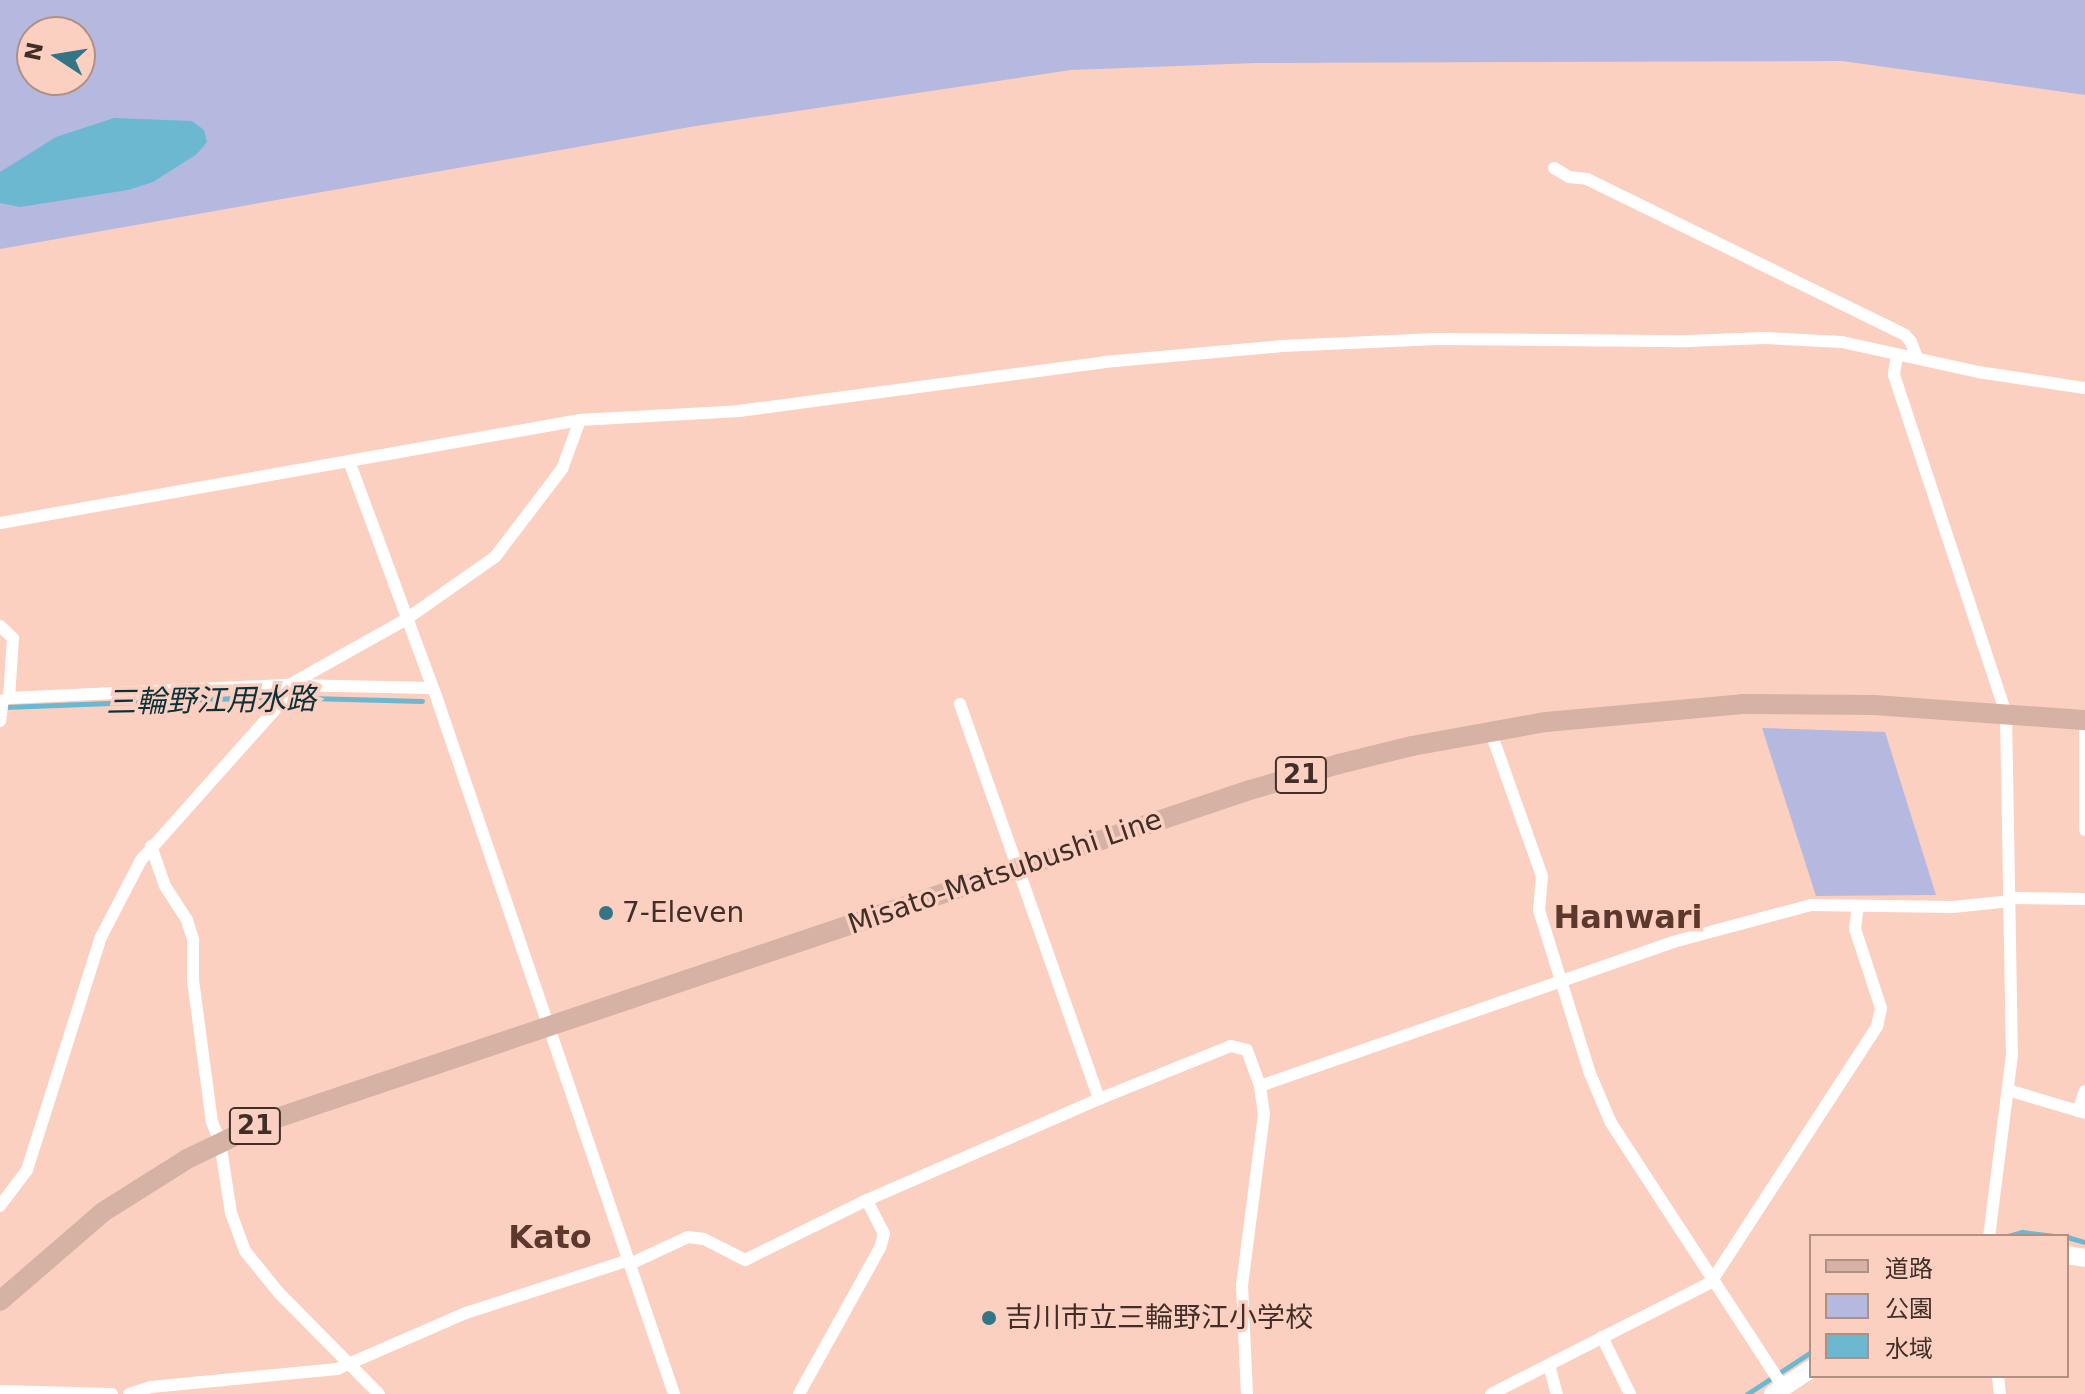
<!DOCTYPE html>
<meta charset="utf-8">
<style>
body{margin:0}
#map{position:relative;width:2085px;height:1394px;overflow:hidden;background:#fcd0c1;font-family:"DejaVu Sans","Noto Sans JP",sans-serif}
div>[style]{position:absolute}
.green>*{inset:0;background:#b5b9e0}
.water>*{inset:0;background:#6bb8d0}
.stream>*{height:5px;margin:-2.5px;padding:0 2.5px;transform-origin:2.5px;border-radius:2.5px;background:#6bb8d0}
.street>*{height:12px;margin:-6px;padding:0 6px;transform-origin:6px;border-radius:6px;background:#fff}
.secondary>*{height:18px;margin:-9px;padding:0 9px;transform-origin:9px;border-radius:9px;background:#fff}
.primary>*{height:20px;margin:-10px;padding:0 10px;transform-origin:10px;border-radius:10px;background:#d6b2a4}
.dots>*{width:22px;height:22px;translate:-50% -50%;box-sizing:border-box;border:4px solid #fcd0c1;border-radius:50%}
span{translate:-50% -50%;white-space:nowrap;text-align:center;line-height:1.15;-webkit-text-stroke:7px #fcd0c1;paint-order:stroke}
.shield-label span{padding:2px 6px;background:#fcd0c1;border:2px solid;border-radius:6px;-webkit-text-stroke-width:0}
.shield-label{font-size:26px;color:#402f29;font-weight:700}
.street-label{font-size:28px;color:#402f29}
.poi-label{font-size:28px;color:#402f29}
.left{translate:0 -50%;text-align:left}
.water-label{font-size:30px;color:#0b313b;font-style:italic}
.quarter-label{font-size:32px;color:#5c392c;font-weight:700}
.legend{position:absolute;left:1809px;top:1234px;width:260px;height:144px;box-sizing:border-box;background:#fcd0c1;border:2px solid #b19084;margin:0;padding:10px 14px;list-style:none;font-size:24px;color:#402f29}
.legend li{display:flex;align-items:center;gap:16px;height:40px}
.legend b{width:40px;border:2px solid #b19084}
.north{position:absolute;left:16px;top:16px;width:80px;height:80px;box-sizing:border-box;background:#fcd0c1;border:2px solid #b19084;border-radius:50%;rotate:282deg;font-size:22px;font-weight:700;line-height:32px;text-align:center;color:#402f29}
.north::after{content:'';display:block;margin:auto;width:28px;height:36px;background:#337487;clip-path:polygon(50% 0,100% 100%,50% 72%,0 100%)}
</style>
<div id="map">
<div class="green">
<i style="clip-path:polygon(evenodd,0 0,2085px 0,2085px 95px,1842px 61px,1257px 63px,1071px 70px,696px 126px,0 249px,0 0,32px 32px,80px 32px,80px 80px,32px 80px,32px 32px)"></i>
<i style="clip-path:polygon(1762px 728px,1885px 732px,1936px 895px,1816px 896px)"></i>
</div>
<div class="water">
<i style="clip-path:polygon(114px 118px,192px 121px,204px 130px,207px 142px,197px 154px,153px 182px,128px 190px,20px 207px,0 203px,0 172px,56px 137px)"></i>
</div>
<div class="stream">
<i style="left:5px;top:707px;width:266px;rotate:-2.2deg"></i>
<i style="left:271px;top:697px;width:151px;rotate:1.5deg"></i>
<i style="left:2008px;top:1236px;width:15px;rotate:-16deg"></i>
<i style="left:2022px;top:1232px;width:35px;rotate:7deg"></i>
<i style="left:2067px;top:1237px;width:19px;rotate:16deg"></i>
<i style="left:1747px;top:1394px;width:77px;rotate:-33.3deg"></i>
</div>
<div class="street">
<i style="left:1554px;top:168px;width:17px;rotate:31deg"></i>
<i style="left:1569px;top:177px;width:18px;rotate:6deg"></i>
<i style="left:1587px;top:179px;width:354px;rotate:26.1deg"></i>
<i style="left:1905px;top:335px;width:9px;rotate:49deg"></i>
<i style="left:1911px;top:342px;width:17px;rotate:69deg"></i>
<i style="left:1897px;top:355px;width:20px;rotate:99deg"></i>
<i style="left:1894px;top:375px;width:357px;rotate:71.7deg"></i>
<i style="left:2006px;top:714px;width:341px;rotate:89deg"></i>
<i style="left:2012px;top:1055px;width:182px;rotate:97.2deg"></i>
<i style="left:349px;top:461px;width:247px;rotate:69.7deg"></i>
<i style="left:435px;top:693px;width:741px;rotate:71.17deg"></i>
<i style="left:0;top:523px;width:589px;rotate:-10.07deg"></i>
<i style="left:580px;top:420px;width:159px;rotate:-3.2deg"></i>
<i style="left:739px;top:411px;width:368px;rotate:-7.6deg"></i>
<i style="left:1104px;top:362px;width:179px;rotate:-5.1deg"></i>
<i style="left:1282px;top:346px;width:155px;rotate:-2.6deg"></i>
<i style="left:1437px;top:339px;width:251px;rotate:0.5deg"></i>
<i style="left:1688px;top:341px;width:77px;rotate:-2.2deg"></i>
<i style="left:1765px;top:338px;width:77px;rotate:3deg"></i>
<i style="left:1842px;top:342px;width:139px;rotate:12.4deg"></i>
<i style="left:1978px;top:372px;width:108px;rotate:8.5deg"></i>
<i style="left:0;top:626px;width:18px;rotate:43deg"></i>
<i style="left:13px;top:638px;width:60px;rotate:93.8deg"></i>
<i style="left:9px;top:698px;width:280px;rotate:-2.7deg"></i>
<i style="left:289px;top:685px;width:143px;rotate:1.2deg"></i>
<i style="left:960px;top:704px;width:419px;rotate:70.6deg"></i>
<i style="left:2085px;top:720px;width:110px;rotate:90deg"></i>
<i style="left:0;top:721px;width:21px;rotate:-82deg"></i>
<i style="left:1490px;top:730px;width:155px;rotate:70.4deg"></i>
<i style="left:1542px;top:876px;width:34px;rotate:95deg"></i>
<i style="left:1539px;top:910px;width:169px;rotate:72.7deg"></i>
<i style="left:1589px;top:1071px;width:56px;rotate:67.1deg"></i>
<i style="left:1611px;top:1123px;width:315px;rotate:56.9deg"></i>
<i style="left:151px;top:846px;width:42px;rotate:70.7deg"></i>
<i style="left:165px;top:886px;width:40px;rotate:57.1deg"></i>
<i style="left:187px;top:920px;width:21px;rotate:73deg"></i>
<i style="left:193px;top:940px;width:40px;rotate:90deg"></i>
<i style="left:193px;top:980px;width:143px;rotate:82.4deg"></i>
<i style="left:212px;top:1122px;width:22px;rotate:68deg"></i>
<i style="left:220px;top:1142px;width:72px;rotate:81.2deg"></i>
<i style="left:231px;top:1213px;width:40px;rotate:69.8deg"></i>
<i style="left:245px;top:1251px;width:54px;rotate:51deg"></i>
<i style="left:279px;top:1293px;width:142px;rotate:45.3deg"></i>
<i style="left:2011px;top:898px;width:74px;rotate:0.8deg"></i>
<i style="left:1260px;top:1086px;width:437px;rotate:-19.2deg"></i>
<i style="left:1673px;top:942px;width:143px;rotate:-15deg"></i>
<i style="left:1811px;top:905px;width:142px;rotate:0.8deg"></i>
<i style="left:1953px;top:907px;width:58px;rotate:-5.9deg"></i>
<i style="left:2008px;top:1090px;width:80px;rotate:16.6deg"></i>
<i style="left:2078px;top:1111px;width:21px;rotate:-71deg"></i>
<i style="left:0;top:1206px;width:45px;rotate:-53.1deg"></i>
<i style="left:27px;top:1170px;width:244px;rotate:-72.4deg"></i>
<i style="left:101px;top:937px;width:87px;rotate:-62.5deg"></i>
<i style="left:141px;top:860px;width:210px;rotate:-48.3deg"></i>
<i style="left:281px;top:703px;width:20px;rotate:-66deg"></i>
<i style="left:289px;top:685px;width:133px;rotate:-29.3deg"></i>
<i style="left:405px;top:620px;width:110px;rotate:-35deg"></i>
<i style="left:495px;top:557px;width:111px;rotate:-52.7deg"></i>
<i style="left:562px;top:469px;width:52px;rotate:-69.8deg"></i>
<i style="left:630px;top:1264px;width:64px;rotate:-25deg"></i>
<i style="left:688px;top:1237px;width:16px;rotate:7deg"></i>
<i style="left:704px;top:1239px;width:46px;rotate:27.1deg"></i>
<i style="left:745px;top:1260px;width:136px;rotate:-26.2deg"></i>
<i style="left:867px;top:1200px;width:253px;rotate:-23.5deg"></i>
<i style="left:1099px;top:1099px;width:142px;rotate:-21.9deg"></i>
<i style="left:1231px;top:1046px;width:16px;rotate:14deg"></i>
<i style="left:1247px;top:1050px;width:38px;rotate:70deg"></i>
<i style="left:1260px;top:1086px;width:28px;rotate:82deg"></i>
<i style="left:1264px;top:1114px;width:172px;rotate:97.3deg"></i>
<i style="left:1242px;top:1285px;width:109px;rotate:87.4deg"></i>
<i style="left:1713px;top:1279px;width:302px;rotate:-57deg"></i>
<i style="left:1877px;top:1026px;width:18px;rotate:-77deg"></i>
<i style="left:1881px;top:1008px;width:83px;rotate:-108.2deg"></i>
<i style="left:1855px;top:929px;width:23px;rotate:-83deg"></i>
<i style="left:1602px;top:1337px;width:64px;rotate:63.8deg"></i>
<i style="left:1549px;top:1365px;width:30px;rotate:75deg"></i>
<i style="left:1998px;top:1376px;width:18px;rotate:84deg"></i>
<i style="left:0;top:1391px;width:112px;rotate:1.5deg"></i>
<i style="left:129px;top:1394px;width:23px;rotate:-18deg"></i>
<i style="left:151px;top:1387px;width:187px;rotate:-5.5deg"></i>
<i style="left:337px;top:1369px;width:141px;rotate:-23.5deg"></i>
<i style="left:466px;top:1313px;width:171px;rotate:-18deg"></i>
<i style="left:799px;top:1394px;width:167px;rotate:-61deg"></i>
<i style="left:880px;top:1248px;width:15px;rotate:-74deg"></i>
<i style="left:884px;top:1234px;width:38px;rotate:-117deg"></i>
<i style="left:1491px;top:1394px;width:250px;rotate:-26.9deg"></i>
</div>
<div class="secondary">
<i style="left:2067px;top:1255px;width:18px;rotate:9deg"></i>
<i style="left:1773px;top:1394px;width:45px;rotate:-33.3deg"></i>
</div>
<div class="primary">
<i style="left:0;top:1301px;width:136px;rotate:-40.8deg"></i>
<i style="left:103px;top:1212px;width:99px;rotate:-32.2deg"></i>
<i style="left:187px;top:1159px;width:83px;rotate:-25.6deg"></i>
<i style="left:262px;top:1123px;width:1043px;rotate:-18.63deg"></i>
<i style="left:1250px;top:790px;width:93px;rotate:-16.3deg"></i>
<i style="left:1339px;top:764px;width:75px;rotate:-13.9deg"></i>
<i style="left:1412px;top:746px;width:136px;rotate:-10.2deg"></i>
<i style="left:1546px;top:722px;width:197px;rotate:-5.2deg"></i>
<i style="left:1742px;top:704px;width:132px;rotate:0.4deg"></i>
<i style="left:1874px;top:705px;width:212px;rotate:4.1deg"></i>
</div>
<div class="dots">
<i style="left:606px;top:913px;background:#337487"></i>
<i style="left:989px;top:1318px;background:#337487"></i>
</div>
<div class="shield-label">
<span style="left:1301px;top:775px">21</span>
<span style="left:255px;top:1126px">21</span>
</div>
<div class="street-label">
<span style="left:1005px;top:872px;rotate:-19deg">Misato-Matsubushi Line</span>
</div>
<div class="poi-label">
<span class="left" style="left:622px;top:913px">7-Eleven</span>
<span class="left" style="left:1005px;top:1318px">吉川市立三輪野江小学校</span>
</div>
<div class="water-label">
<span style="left:211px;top:701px;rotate:-1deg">三輪野江用水路</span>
</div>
<div class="quarter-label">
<span style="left:1628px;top:917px">Hanwari</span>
<span style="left:550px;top:1237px">Kato</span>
</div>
<ul class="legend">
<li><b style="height:10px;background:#d6b2a4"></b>道路</li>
<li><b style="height:22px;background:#b5b9e0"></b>公園</li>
<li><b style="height:22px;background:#6bb8d0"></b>水域</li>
</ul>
<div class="north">N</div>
</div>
